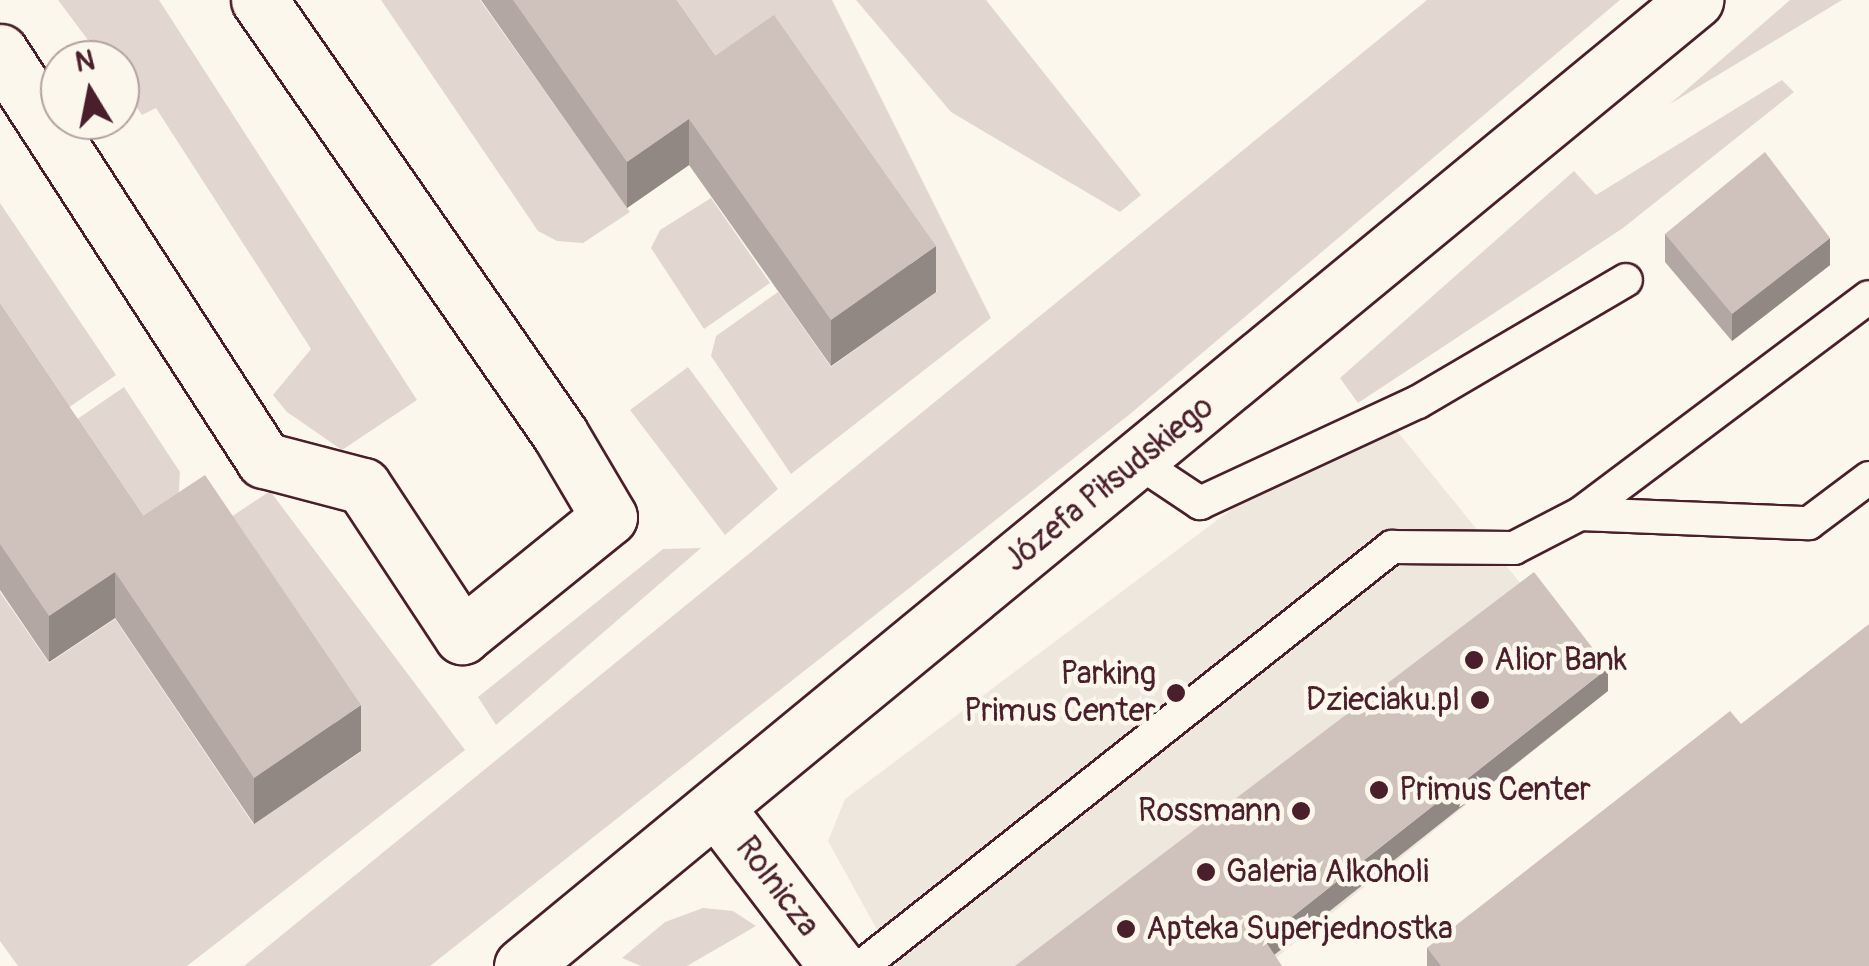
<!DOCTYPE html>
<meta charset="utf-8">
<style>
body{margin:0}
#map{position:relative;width:1869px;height:966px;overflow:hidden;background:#fbf7ec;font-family:Pangolin,sans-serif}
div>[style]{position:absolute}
.built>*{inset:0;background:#eee7de}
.green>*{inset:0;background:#e2d7d0}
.roads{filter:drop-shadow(2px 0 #4a1f2b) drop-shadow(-2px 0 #4a1f2b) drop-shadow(0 2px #4a1f2b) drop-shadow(0 -2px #4a1f2b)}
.lane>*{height:32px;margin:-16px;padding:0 16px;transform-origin:16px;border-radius:16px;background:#fbf7ec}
.street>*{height:55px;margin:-27.5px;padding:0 27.5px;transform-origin:27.5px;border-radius:27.5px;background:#fbf7ec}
.secondary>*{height:55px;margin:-27.5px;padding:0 27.5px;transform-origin:27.5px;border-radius:27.5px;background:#fbf7ec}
.wall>*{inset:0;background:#b2a7a2}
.shaded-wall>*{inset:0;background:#918884}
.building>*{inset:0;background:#cfc2bc}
.dots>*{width:28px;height:28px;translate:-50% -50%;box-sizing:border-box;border:5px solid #fbf7ec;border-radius:50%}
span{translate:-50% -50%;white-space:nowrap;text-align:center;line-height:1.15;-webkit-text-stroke:9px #fbf7ec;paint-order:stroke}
.street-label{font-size:32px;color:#4a1f2b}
.poi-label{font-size:32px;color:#4a1f2b}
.left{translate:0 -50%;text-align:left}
.right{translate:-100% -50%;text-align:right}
.north{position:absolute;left:40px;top:40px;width:100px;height:100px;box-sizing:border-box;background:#fbf7ec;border:2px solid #b4a19f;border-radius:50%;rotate:350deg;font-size:28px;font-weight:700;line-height:40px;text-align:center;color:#4a1f2b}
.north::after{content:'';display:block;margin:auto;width:35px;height:45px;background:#4a1f2b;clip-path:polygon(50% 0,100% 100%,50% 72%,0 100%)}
</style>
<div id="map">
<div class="built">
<i style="clip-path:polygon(1388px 420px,1608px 691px,1266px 966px,897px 966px,828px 841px,845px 799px,1236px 506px)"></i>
</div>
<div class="green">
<i style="clip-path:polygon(58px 0,159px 0,417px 400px,342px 450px,287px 412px,273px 395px,311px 349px,156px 108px,142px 115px,120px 84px,120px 60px,103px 60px)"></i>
<i style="clip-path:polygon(381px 0,480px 0,630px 212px,583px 243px,557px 241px,538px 231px)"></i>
<i style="clip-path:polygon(644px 0,832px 0,991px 318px,791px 474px,711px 356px,716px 336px,778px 292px,831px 367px,937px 291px,775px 60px,715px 101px)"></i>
<i style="clip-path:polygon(856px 0,986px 0,1141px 195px,1120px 212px,951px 112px)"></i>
<i style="clip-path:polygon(1427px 0,1620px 0,1130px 414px,430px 966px,244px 966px)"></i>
<i style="clip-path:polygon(1790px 0,1842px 0,1670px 104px)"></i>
<i style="clip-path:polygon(1782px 80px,1794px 92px,1623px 228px,1358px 403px,1340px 378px,1574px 171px,1596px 195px)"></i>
<i style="clip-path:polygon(711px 198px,770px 283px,704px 329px,651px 248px,660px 230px)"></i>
<i style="clip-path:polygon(0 203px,116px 375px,49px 421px,0 349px)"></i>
<i style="clip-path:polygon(688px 367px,778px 489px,725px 535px,630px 410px)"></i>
<i style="clip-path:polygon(124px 387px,180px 472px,176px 539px,143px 561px,57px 433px)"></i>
<i style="clip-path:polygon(270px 491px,465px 750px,187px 966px,18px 966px,0 941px,0 592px,49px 663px,115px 619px,253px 824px,361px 752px,213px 529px)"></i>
<i style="clip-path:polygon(701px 548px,496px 725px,478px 697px,663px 549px)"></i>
<i style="clip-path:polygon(703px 908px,733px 911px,756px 926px,687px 966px,641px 966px,622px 958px,665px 922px)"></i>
</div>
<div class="roads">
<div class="lane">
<i style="left:1137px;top:461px;width:76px;rotate:33.7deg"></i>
<i style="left:1200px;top:503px;width:240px;rotate:-24.9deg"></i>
<i style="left:1418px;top:402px;width:241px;rotate:-30.4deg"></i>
<i style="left:1580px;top:514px;width:229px;rotate:2.3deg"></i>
<i style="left:1809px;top:523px;width:75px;rotate:-36.9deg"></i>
<i style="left:862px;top:966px;width:676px;rotate:-38.33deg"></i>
<i style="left:1392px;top:547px;width:122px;rotate:0.5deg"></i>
<i style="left:1514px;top:548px;width:74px;rotate:-27.3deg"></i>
<i style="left:1580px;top:514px;width:361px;rotate:-36.9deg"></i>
</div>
<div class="street">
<i style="left:0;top:52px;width:486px;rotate:57.1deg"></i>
<i style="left:264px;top:460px;width:102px;rotate:14.7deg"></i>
<i style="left:363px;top:486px;width:180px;rotate:56.6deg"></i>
<i style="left:462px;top:636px;width:189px;rotate:-39deg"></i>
<i style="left:609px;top:517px;width:96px;rotate:-120.6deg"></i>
<i style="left:560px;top:434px;width:528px;rotate:-124.74deg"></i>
<i style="left:717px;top:809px;width:198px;rotate:52.6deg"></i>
</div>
<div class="secondary">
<i style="left:522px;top:966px;width:1520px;rotate:-39.47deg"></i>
</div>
</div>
<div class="wall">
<i style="clip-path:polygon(481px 0,676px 0,715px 56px,936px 292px,831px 366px,689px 165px,627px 208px)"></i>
<i style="clip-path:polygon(1665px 234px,1830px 265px,1732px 341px,1665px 262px)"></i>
<i style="clip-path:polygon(0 304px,143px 516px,361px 751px,254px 824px,115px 618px,49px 662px,0 590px)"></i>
<i style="clip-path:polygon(1741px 724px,1869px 966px,1427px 966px,1427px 948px)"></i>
</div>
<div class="shaded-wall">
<i style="clip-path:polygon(689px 119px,689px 165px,627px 208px,627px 162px)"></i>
<i style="clip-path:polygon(1830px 238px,1830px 265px,1732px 341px,1732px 314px)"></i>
<i style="clip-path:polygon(936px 246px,936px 292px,831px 366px,831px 320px)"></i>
<i style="clip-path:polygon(115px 572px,115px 618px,49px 662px,49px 616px)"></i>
<i style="clip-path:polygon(1608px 668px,1608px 691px,1264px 963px,1264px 939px)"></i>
<i style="clip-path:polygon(361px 705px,361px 751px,254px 824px,254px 778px)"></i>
</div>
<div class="building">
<i style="clip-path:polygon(513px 0,676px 0,715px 56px,774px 15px,936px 246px,831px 320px,689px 119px,627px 162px)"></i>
<i style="clip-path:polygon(1765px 152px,1830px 238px,1732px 314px,1665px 234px)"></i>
<i style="clip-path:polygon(0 304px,143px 516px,205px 475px,361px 705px,254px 778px,115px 572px,49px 616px,0 544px)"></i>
<i style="clip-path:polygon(1534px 572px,1608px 668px,1264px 939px,1282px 966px,1015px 966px)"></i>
<i style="clip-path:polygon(1869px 624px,1869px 966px,1441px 966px,1427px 948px,1730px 711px,1741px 724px)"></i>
</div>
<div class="dots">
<i style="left:1474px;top:660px;background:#4a1f2b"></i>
<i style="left:1176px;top:693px;background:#4a1f2b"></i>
<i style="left:1480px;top:700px;background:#4a1f2b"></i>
<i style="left:1379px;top:790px;background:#4a1f2b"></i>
<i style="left:1301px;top:811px;background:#4a1f2b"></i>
<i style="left:1206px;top:872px;background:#4a1f2b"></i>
<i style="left:1126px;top:929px;background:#4a1f2b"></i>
</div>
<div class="street-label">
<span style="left:1109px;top:484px;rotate:-39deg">Józefa Piłsudskiego</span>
<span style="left:777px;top:887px;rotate:53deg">Rolnicza</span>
</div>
<div class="poi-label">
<span class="left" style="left:1494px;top:660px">Alior Bank</span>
<span class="right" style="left:1156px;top:693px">Parking<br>Primus Center</span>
<span class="right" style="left:1460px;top:700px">Dzieciaku.pl</span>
<span class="left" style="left:1399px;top:790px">Primus Center</span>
<span class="right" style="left:1281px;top:811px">Rossmann</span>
<span class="left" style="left:1226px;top:872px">Galeria Alkoholi</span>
<span class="left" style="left:1146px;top:929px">Apteka Superjednostka</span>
</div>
<div class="north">N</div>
</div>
